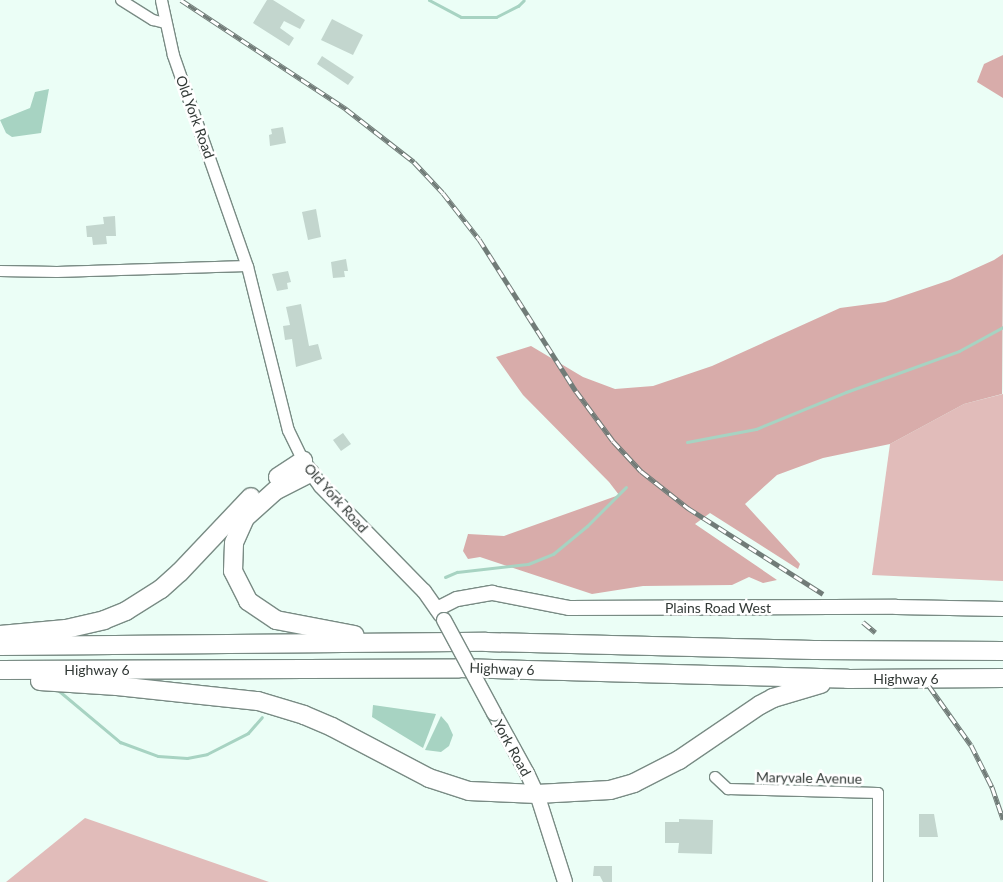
<!DOCTYPE html>
<style>
body{margin:0}
#map{position:relative;width:1003px;height:882px;overflow:hidden;background:#ebfef6;font-family:Lato,sans-serif}
div>[style]{position:absolute}
.green>*{inset:0;background:#e1bcba}
.forest>*{inset:0;background:#d8acaa}
.water>*{inset:0;background:#a7d3c2}
.stream>*{height:3px;margin:-1.5px;padding:0 1.5px;transform-origin:1.5px;border-radius:1.5px;background:#a7d3c2}
.building>*{inset:0;background:#c3d6ce}
.roads{filter:drop-shadow(1px 0 #798b84) drop-shadow(-1px 0 #798b84) drop-shadow(0 1px #798b84) drop-shadow(0 -1px #798b84)}
.minor>*{height:10px;margin:-5px;padding:0 5px;transform-origin:5px;border-radius:5px;background:#fff}
.tertiary>*{height:11px;margin:-5.5px;padding:0 5.5px;transform-origin:5.5px;border-radius:5.5px;background:#fff}
.secondary>*{height:14px;margin:-7px;padding:0 7px;transform-origin:7px;border-radius:7px;background:#fff}
.motorway>*{height:18px;margin:-9px;padding:0 9px;transform-origin:9px;border-radius:9px;background:#fff}
.rail>*{height:5px;margin-top:-2.5px;transform-origin:0;background:repeating-linear-gradient(90deg,#fff 0 9px,#717c78 0 18px);box-sizing:border-box;border-block:1px solid #717c78}
.bridges{filter:drop-shadow(1px 0 #798b84) drop-shadow(-1px 0 #798b84) drop-shadow(0 1px #798b84) drop-shadow(0 -1px #798b84)}
.secondary-bridge>*{height:14px;margin:-7px;padding:0 7px;transform-origin:7px;border-radius:7px;background:#fff}
span{translate:-50% -50%;white-space:nowrap;text-align:center;line-height:1.15;-webkit-text-stroke:5px #fff;paint-order:stroke}
.street-label{font-size:14px;color:#323936}
</style>
<div id="map">
<div class="green">
<i style="clip-path:polygon(1003px 394px,1003px 581px,872px 575px,890px 444px,964px 404px)"></i>
<i style="clip-path:polygon(85px 818px,269px 882px,6px 882px)"></i>
</div>
<div class="forest">
<i style="clip-path:polygon(1003px 55px,1003px 98px,977px 82px,984px 64px)"></i>
<i style="clip-path:polygon(1003px 254px,1002px 394px,964px 404px,890px 444px,823px 458px,777px 475px,745px 504px,800px 564px,798px 569px,710px 513px,695px 524px,777px 580px,763px 583px,749px 577px,732px 585px,643px 586px,592px 594px,480px 557px,468px 559px,463px 551px,468px 534px,504px 536px,619px 495px,609px 482px,523px 395px,496px 357px,531px 346px,583px 377px,615px 389px,653px 386px,712px 366px,840px 308px,885px 302px,950px 280px,994px 260px)"></i>
</div>
<div class="water">
<i style="clip-path:polygon(49px 89px,41px 133px,12px 137px,6px 133px,0 120px,30px 108px,35px 92px)"></i>
<i style="clip-path:polygon(373px 705px,436px 714px,423px 748px,372px 717px)"></i>
<i style="clip-path:polygon(441px 716px,448px 724px,453px 735px,449px 746px,441px 752px,425px 750px)"></i>
</div>
<div class="stream">
<i style="left:429px;top:0;width:36px;rotate:28deg"></i>
<i style="left:461px;top:17px;width:35px"></i>
<i style="left:496px;top:17px;width:25px;rotate:-27deg"></i>
<i style="left:518px;top:6px;width:8px;rotate:-45deg"></i>
<i style="left:687px;top:442px;width:70px;rotate:-10.7deg"></i>
<i style="left:756px;top:429px;width:97px;rotate:-22.3deg"></i>
<i style="left:846px;top:392px;width:120px;rotate:-19.9deg"></i>
<i style="left:959px;top:351px;width:50px;rotate:-28.6deg"></i>
<i style="left:445px;top:577px;width:13px;rotate:-23deg"></i>
<i style="left:457px;top:572px;width:71px;rotate:-6.4deg"></i>
<i style="left:528px;top:564px;width:27px;rotate:-22deg"></i>
<i style="left:553px;top:554px;width:44px;rotate:-39.5deg"></i>
<i style="left:587px;top:526px;width:55px;rotate:-45deg"></i>
<i style="left:59px;top:691px;width:80px;rotate:39.9deg"></i>
<i style="left:120px;top:742px;width:40px;rotate:20.2deg"></i>
<i style="left:158px;top:756px;width:29px;rotate:4deg"></i>
<i style="left:187px;top:758px;width:20px;rotate:-11deg"></i>
<i style="left:207px;top:754px;width:46px;rotate:-27.1deg"></i>
<i style="left:248px;top:733px;width:21px;rotate:-49deg"></i>
</div>
<div class="building">
<i style="clip-path:polygon(267px 0,273px 0,305px 20px,300px 29px,284px 21px,280px 28px,294px 38px,289px 46px,253px 23px)"></i>
<i style="clip-path:polygon(332px 19px,363px 35px,353px 55px,321px 40px)"></i>
<i style="clip-path:polygon(322px 56px,354px 77px,348px 85px,317px 64px)"></i>
<i style="clip-path:polygon(283px 127px,286px 143px,270px 146px,269px 135px,272px 134px,271px 129px)"></i>
<i style="clip-path:polygon(316px 209px,321px 237px,308px 240px,302px 212px)"></i>
<i style="clip-path:polygon(115px 216px,116px 236px,106px 236px,107px 244px,93px 245px,92px 237px,87px 237px,86px 226px,104px 224px,103px 217px)"></i>
<i style="clip-path:polygon(346px 259px,348px 271px,344px 271px,345px 277px,333px 278px,331px 262px)"></i>
<i style="clip-path:polygon(288px 271px,291px 282px,287px 283px,288px 289px,277px 291px,272px 274px)"></i>
<i style="clip-path:polygon(301px 304px,309px 346px,318px 344px,322px 359px,296px 367px,292px 339px,285px 340px,283px 326px,290px 325px,286px 307px)"></i>
<i style="clip-path:polygon(343px 433px,351px 444px,341px 451px,333px 440px)"></i>
<i style="clip-path:polygon(919px 814px,934px 814px,938px 837px,919px 837px)"></i>
<i style="clip-path:polygon(679px 819px,713px 820px,712px 854px,678px 853px,679px 843px,665px 843px,665px 822px,679px 822px)"></i>
<i style="clip-path:polygon(594px 866px,612px 866px,612px 882px,603px 882px,600px 876px,593px 876px)"></i>
</div>
<div class="roads">
<div class="minor">
<i style="left:121px;top:0;width:38px;rotate:32deg"></i>
<i style="left:153px;top:20px;width:12px;rotate:14deg"></i>
<i style="left:0;top:271px;width:57px;rotate:1deg"></i>
<i style="left:57px;top:272px;width:190px;rotate:-1.8deg"></i>
<i style="left:715px;top:777px;width:18px;rotate:43deg"></i>
<i style="left:728px;top:789px;width:150px;rotate:1.5deg"></i>
<i style="left:878px;top:793px;width:89px;rotate:90deg"></i>
</div>
<div class="tertiary">
<i style="left:161px;top:0;width:56px;rotate:77.7deg"></i>
<i style="left:173px;top:55px;width:224px;rotate:70.7deg"></i>
<i style="left:247px;top:266px;width:169px;rotate:76deg"></i>
<i style="left:288px;top:430px;width:34px;rotate:64deg"></i>
</div>
<div class="secondary">
<i style="left:305px;top:464px;width:27px;rotate:54deg"></i>
<i style="left:321px;top:486px;width:147px;rotate:45.6deg"></i>
<i style="left:424px;top:591px;width:29px;rotate:55deg"></i>
<i style="left:437px;top:609px;width:22px;rotate:-27deg"></i>
<i style="left:457px;top:599px;width:36px;rotate:-10deg"></i>
<i style="left:492px;top:593px;width:78px;rotate:11deg"></i>
<i style="left:569px;top:608px;width:327px;rotate:-0.2deg"></i>
<i style="left:896px;top:607px;width:107px;rotate:1.1deg"></i>
<i style="left:494px;top:713px;width:68px;rotate:61.2deg"></i>
<i style="left:527px;top:773px;width:23px;rotate:65deg"></i>
<i style="left:537px;top:794px;width:92px;rotate:72.3deg"></i>
</div>
<div class="motorway">
<i style="left:310px;top:473px;width:38px;rotate:153deg"></i>
<i style="left:276px;top:490px;width:42px;rotate:137.9deg"></i>
<i style="left:245px;top:518px;width:27px;rotate:114deg"></i>
<i style="left:234px;top:543px;width:28px;rotate:92deg"></i>
<i style="left:233px;top:571px;width:34px;rotate:63deg"></i>
<i style="left:248px;top:601px;width:34px;rotate:34deg"></i>
<i style="left:276px;top:620px;width:80px;rotate:10.8deg"></i>
<i style="left:278px;top:477px;width:30px;rotate:-33deg"></i>
<i style="left:0;top:635px;width:66px;rotate:-5.2deg"></i>
<i style="left:66px;top:629px;width:39px;rotate:-13deg"></i>
<i style="left:104px;top:620px;width:24px;rotate:-22deg"></i>
<i style="left:126px;top:611px;width:41px;rotate:-32.2deg"></i>
<i style="left:161px;top:589px;width:25px;rotate:-42deg"></i>
<i style="left:180px;top:572px;width:103px;rotate:-46.6deg"></i>
<i style="left:0;top:646px;width:486px;rotate:-0.5deg"></i>
<i style="left:486px;top:642px;width:328px;rotate:1.4deg"></i>
<i style="left:814px;top:650px;width:189px;rotate:0.3deg"></i>
<i style="left:0;top:670px;width:459px;rotate:-0.2deg"></i>
<i style="left:459px;top:668px;width:389px;rotate:1.6deg"></i>
<i style="left:848px;top:679px;width:155px;rotate:-0.4deg"></i>
<i style="left:40px;top:681px;width:77px;rotate:3.7deg"></i>
<i style="left:117px;top:686px;width:142px;rotate:6.1deg"></i>
<i style="left:258px;top:701px;width:48px;rotate:16.9deg"></i>
<i style="left:304px;top:715px;width:30px;rotate:23deg"></i>
<i style="left:332px;top:727px;width:110px;rotate:27.7deg"></i>
<i style="left:429px;top:778px;width:42px;rotate:18deg"></i>
<i style="left:469px;top:791px;width:68px;rotate:2.5deg"></i>
<i style="left:537px;top:794px;width:73px;rotate:-3.1deg"></i>
<i style="left:610px;top:790px;width:25px;rotate:-16deg"></i>
<i style="left:634px;top:783px;width:51px;rotate:-27.1deg"></i>
<i style="left:679px;top:760px;width:98px;rotate:-34.2deg"></i>
<i style="left:760px;top:705px;width:15px;rotate:-28deg"></i>
<i style="left:773px;top:698px;width:50px;rotate:-16.3deg"></i>
</div>
</div>
<div class="rail">
<i style="left:181px;top:0;width:198px;rotate:33.4deg"></i>
<i style="left:346px;top:109px;width:86px;rotate:37.9deg"></i>
<i style="left:414px;top:162px;width:42px;rotate:46.9deg"></i>
<i style="left:443px;top:193px;width:58px;rotate:52deg"></i>
<i style="left:479px;top:239px;width:180px;rotate:57.5deg"></i>
<i style="left:576px;top:391px;width:62px;rotate:53.5deg"></i>
<i style="left:613px;top:441px;width:41px;rotate:47deg"></i>
<i style="left:641px;top:471px;width:60px;rotate:38.2deg"></i>
<i style="left:688px;top:508px;width:160px;rotate:32.5deg"></i>
<i style="left:863px;top:622px;width:16px;rotate:40deg"></i>
<i style="left:929px;top:686px;width:72px;rotate:54.6deg"></i>
<i style="left:971px;top:745px;width:47px;rotate:63.4deg"></i>
<i style="left:992px;top:787px;width:34px;rotate:71deg"></i>
</div>
<div class="bridges">
<div class="secondary-bridge">
<i style="left:444px;top:620px;width:106px;rotate:61.7deg"></i>
</div>
</div>
<div class="street-label">
<span style="left:195px;top:117px;rotate:70deg">Old York Road</span>
<span style="left:336px;top:498px;rotate:48deg">Old York Road</span>
<span style="left:718px;top:608px">Plains Road West</span>
<span style="left:502px;top:669px;rotate:2deg">Highway 6</span>
<span style="left:97px;top:670px">Highway 6</span>
<span style="left:906px;top:679px">Highway 6</span>
<span style="left:512px;top:748px;rotate:61deg">York Road</span>
<span style="left:809px;top:778px;rotate:1deg">Maryvale Avenue</span>
</div>
</div>
